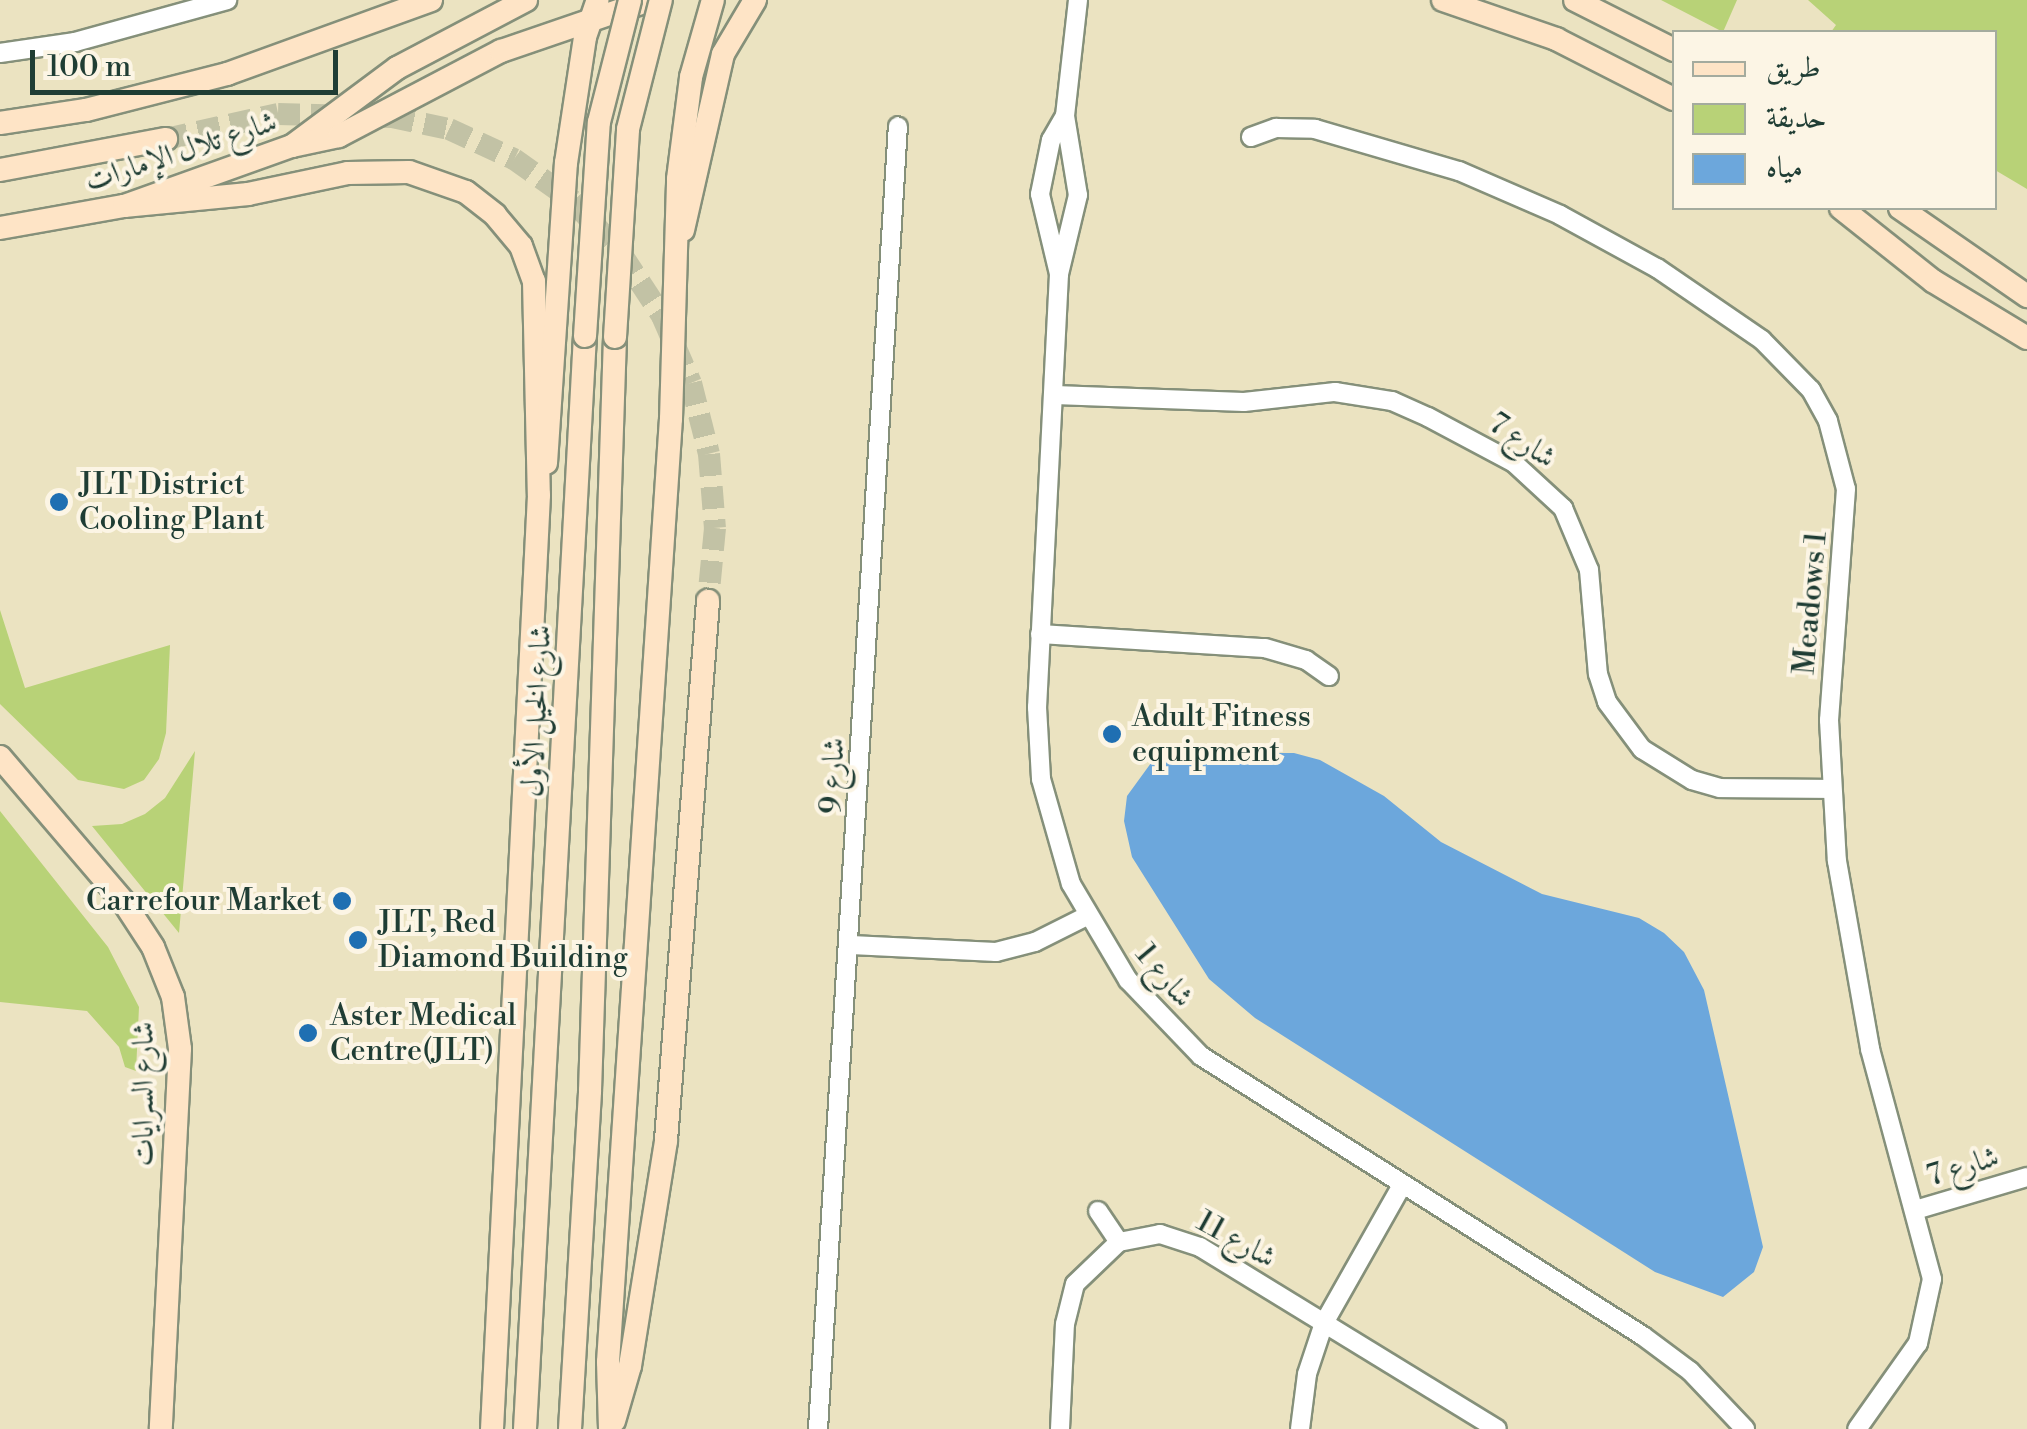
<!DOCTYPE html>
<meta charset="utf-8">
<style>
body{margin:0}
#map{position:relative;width:2027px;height:1429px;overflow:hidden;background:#ebe3c1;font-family:"Libre Bodoni",Amiri,serif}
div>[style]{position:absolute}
.green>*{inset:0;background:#b8d277}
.water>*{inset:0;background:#6ca7dc}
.secondary-tunnel>*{height:22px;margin-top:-11px;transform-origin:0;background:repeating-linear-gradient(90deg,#c2c2a5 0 22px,transparent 0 33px)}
.roads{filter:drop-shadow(2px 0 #85907a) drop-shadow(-2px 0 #85907a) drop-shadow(0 2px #85907a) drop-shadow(0 -2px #85907a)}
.minor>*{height:18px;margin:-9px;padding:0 9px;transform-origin:9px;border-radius:9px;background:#fff}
.secondary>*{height:22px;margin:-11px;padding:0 11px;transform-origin:11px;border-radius:11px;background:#fee4c6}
.bridges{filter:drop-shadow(2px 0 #85907a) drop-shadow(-2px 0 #85907a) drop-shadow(0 2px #85907a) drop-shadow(0 -2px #85907a)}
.secondary-bridge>*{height:22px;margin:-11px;padding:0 11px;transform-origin:11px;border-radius:11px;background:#fee4c6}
.dots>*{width:28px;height:28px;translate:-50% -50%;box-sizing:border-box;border:5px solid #fcf5e5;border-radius:50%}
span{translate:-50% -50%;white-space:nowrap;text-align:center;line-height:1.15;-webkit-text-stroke:8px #fcf5e5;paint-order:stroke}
.street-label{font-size:30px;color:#1f3d34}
.poi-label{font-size:30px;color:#1f3d34}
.left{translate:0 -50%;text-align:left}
.right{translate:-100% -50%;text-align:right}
.legend{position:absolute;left:1672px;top:30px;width:325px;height:180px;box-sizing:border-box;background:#fcf5e5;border:2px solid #a4ab9e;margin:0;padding:12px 18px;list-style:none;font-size:30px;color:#1f3d34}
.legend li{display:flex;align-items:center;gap:20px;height:50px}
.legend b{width:50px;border:2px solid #a4ab9e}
.scale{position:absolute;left:30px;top:50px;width:308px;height:45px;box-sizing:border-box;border:5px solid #1f3d34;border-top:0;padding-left:12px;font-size:30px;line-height:35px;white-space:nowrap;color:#1f3d34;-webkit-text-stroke:8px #fcf5e5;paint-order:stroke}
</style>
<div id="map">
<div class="green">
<i style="clip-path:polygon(1661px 0,1737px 0,1723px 32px)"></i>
<i style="clip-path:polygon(1808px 0,2027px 0,2027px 189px,1995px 170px,1994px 32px,1831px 32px,1836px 25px)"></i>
<i style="clip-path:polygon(0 610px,25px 688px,170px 645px,166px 733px,159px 759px,144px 780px,124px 789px,78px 780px,0 704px)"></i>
<i style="clip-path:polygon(195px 751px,179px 933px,92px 826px,122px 824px,145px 814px,165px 798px)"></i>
<i style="clip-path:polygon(0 811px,108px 947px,139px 1007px,136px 1071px,125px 1067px,119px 1047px,87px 1011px,0 1002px)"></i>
</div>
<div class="water">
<i style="clip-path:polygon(1175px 753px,1294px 753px,1320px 760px,1384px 796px,1441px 842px,1542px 894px,1639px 918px,1664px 933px,1684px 952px,1704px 990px,1763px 1247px,1754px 1272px,1723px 1297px,1655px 1272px,1255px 1018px,1209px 979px,1132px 857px,1124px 821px,1127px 796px,1151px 763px)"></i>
</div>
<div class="secondary-tunnel">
<i style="left:166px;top:139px;width:115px;rotate:-12.6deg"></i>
<i style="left:278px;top:114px;width:114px;rotate:1.5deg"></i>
<i style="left:392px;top:117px;width:58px;rotate:11.9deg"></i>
<i style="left:449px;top:129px;width:72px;rotate:24.8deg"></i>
<i style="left:514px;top:159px;width:72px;rotate:35.4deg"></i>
<i style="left:573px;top:201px;width:73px;rotate:47.8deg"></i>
<i style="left:622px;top:255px;width:73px;rotate:56.7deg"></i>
<i style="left:662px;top:316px;width:73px;rotate:66.6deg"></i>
<i style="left:691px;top:383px;width:73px;rotate:75.8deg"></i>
<i style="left:709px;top:454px;width:74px;rotate:85.4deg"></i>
<i style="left:715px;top:528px;width:73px;rotate:95.5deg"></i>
</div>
<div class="roads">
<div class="minor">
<i style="left:1078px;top:0;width:117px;rotate:96.4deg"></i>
<i style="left:1065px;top:116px;width:80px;rotate:80.7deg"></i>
<i style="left:1078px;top:195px;width:81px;rotate:103.5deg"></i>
<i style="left:1059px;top:274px;width:434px;rotate:92.9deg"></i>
<i style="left:1037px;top:707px;width:72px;rotate:86.8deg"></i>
<i style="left:1041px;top:779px;width:109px;rotate:74.1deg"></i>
<i style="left:1071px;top:884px;width:112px;rotate:59.3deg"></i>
<i style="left:1128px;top:980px;width:105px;rotate:46.2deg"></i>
<i style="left:1201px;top:1056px;width:523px;rotate:32.35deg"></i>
<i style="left:1643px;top:1336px;width:59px;rotate:36.7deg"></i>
<i style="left:1690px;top:1371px;width:80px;rotate:46.5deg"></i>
<i style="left:0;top:53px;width:76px;rotate:-8.3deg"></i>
<i style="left:75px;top:42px;width:158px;rotate:-15.4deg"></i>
<i style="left:1251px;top:137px;width:27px;rotate:-20deg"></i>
<i style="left:1276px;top:128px;width:39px;rotate:1deg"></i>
<i style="left:1315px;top:129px;width:150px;rotate:16.3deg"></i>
<i style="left:1459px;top:171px;width:110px;rotate:23.5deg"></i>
<i style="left:1560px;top:215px;width:111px;rotate:28.7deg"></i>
<i style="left:1657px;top:268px;width:127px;rotate:34.4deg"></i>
<i style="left:1762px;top:340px;width:70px;rotate:45.6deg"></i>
<i style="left:1811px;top:390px;width:35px;rotate:61deg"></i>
<i style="left:1828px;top:421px;width:70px;rotate:75.2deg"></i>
<i style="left:1846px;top:489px;width:232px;rotate:94.2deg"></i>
<i style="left:1829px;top:720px;width:141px;rotate:86.8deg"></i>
<i style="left:1837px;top:861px;width:191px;rotate:80deg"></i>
<i style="left:1870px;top:1049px;width:238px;rotate:74.9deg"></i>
<i style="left:1932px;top:1279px;width:66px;rotate:102.3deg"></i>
<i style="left:1918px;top:1343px;width:105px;rotate:125.3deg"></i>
<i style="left:1059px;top:274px;width:82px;rotate:-103.4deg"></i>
<i style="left:1040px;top:194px;width:55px;rotate:-78.5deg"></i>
<i style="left:1051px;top:140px;width:28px;rotate:-60deg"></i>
<i style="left:1055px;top:395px;width:189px;rotate:2.1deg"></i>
<i style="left:1244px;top:402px;width:92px;rotate:-6.3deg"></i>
<i style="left:1335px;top:392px;width:58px;rotate:9deg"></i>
<i style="left:1392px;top:401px;width:39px;rotate:24deg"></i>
<i style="left:1428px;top:417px;width:98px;rotate:28.1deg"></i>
<i style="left:1514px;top:463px;width:67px;rotate:42.6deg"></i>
<i style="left:1563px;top:508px;width:67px;rotate:67.2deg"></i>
<i style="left:1589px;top:570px;width:104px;rotate:85.1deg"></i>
<i style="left:1598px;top:674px;width:29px;rotate:72deg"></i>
<i style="left:1607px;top:702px;width:59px;rotate:53.3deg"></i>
<i style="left:1642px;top:749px;width:59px;rotate:31.8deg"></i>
<i style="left:1692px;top:780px;width:29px;rotate:16deg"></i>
<i style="left:1720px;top:788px;width:110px;rotate:0.5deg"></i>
<i style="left:1040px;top:634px;width:225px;rotate:3.6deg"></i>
<i style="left:1265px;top:648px;width:43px;rotate:16.3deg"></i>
<i style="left:1306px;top:660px;width:28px;rotate:35deg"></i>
<i style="left:851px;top:945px;width:145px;rotate:2.8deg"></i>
<i style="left:996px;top:952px;width:40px;rotate:-14.4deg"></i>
<i style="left:1035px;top:942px;width:58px;rotate:-26.6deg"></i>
<i style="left:1915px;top:1210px;width:117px;rotate:-16.4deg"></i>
<i style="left:1098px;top:1211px;width:37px;rotate:56deg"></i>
<i style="left:818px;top:1429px;width:1305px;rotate:-86.49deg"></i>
<i style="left:1060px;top:1429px;width:105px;rotate:-87.3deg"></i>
<i style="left:1065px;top:1324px;width:41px;rotate:-76deg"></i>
<i style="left:1075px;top:1284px;width:61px;rotate:-43.7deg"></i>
<i style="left:1119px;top:1242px;width:42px;rotate:-11deg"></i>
<i style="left:1160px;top:1234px;width:42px;rotate:18deg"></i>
<i style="left:1200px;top:1247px;width:348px;rotate:31.5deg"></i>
<i style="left:1300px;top:1429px;width:55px;rotate:-82.7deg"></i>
<i style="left:1307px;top:1374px;width:54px;rotate:-71.6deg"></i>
<i style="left:1324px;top:1323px;width:156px;rotate:-60.5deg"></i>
</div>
<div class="secondary">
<i style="left:1443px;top:0;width:120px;rotate:19deg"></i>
<i style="left:1556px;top:39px;width:132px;rotate:27deg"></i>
<i style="left:1575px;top:0;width:111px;rotate:26.8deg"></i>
<i style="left:0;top:123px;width:87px;rotate:-8.6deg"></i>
<i style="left:86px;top:110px;width:146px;rotate:-14.3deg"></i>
<i style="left:227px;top:74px;width:217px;rotate:-19.9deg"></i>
<i style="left:292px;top:146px;width:131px;rotate:-36.6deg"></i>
<i style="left:397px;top:68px;width:146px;rotate:-27.8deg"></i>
<i style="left:0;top:170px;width:169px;rotate:-10.6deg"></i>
<i style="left:124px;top:206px;width:125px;rotate:-5.5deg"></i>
<i style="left:248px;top:194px;width:102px;rotate:-11.9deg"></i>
<i style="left:348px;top:173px;width:61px;rotate:-0.9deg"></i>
<i style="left:409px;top:172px;width:60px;rotate:19.3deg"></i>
<i style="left:466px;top:192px;width:37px;rotate:38deg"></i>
<i style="left:495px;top:215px;width:40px;rotate:50deg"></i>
<i style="left:521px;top:246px;width:37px;rotate:70deg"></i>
<i style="left:534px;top:281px;width:214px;rotate:88.7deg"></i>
<i style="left:539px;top:495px;width:935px;rotate:92.88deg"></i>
<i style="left:1841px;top:208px;width:117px;rotate:38.4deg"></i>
<i style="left:1933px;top:281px;width:110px;rotate:31.2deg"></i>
<i style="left:1900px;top:208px;width:155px;rotate:34.7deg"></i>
<i style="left:0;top:228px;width:126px;rotate:-10.1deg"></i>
<i style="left:124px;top:206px;width:178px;rotate:-19.7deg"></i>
<i style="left:292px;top:146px;width:48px;rotate:-12deg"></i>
<i style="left:339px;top:136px;width:183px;rotate:-27.7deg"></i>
<i style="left:501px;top:51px;width:157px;rotate:-18.9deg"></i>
<i style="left:683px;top:230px;width:180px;rotate:-77.2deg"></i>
<i style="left:723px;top:54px;width:63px;rotate:-59.3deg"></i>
<i style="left:546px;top:463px;width:301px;rotate:-86.2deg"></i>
<i style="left:566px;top:163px;width:127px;rotate:-81.4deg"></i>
<i style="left:585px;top:37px;width:39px;rotate:-71deg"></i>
<i style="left:0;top:757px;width:189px;rotate:49.5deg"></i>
<i style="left:123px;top:901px;width:55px;rotate:56.9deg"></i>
<i style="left:153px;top:947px;width:54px;rotate:68.2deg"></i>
<i style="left:173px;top:997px;width:52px;rotate:82.3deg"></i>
<i style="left:180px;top:1049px;width:380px;rotate:92.9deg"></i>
<i style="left:614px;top:1421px;width:57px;rotate:-73.8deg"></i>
<i style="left:630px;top:1366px;width:229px;rotate:-80.9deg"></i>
<i style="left:666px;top:1140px;width:541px;rotate:-85.54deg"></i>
<i style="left:525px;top:1429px;width:1095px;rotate:-86.86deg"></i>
<i style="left:570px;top:1429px;width:339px;rotate:-86.6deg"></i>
<i style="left:590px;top:1091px;width:754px;rotate:-88.1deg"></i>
<i style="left:610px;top:1429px;width:67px;rotate:-91.7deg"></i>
<i style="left:608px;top:1362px;width:945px;rotate:-86.18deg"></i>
<i style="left:671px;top:419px;width:240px;rotate:-88.3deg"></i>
<i style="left:678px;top:179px;width:103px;rotate:-82.7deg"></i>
<i style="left:691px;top:77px;width:80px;rotate:-74.1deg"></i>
</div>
</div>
<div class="bridges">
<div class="secondary-bridge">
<i style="left:585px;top:336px;width:214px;rotate:-86.3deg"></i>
<i style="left:599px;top:122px;width:126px;rotate:-75.7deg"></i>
<i style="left:615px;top:337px;width:208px;rotate:-86.4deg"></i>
<i style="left:628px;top:129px;width:133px;rotate:-75.7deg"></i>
</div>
</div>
<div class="dots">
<i style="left:59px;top:502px;background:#1f6fb2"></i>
<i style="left:1112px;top:734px;background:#1f6fb2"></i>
<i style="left:342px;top:901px;background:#1f6fb2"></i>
<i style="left:358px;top:940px;background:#1f6fb2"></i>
<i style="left:308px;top:1033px;background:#1f6fb2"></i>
</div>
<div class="street-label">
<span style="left:181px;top:152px;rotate:-18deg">شارع تلال الإمارات</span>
<span style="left:1522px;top:441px;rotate:34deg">شارع 7</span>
<span style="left:1811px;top:603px;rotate:-85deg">Meadows 1</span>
<span style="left:537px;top:711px;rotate:-87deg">شارع الخيل الأول</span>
<span style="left:833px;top:776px;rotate:-87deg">شارع 9</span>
<span style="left:1164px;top:976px;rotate:50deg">شارع 1</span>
<span style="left:144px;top:1094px;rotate:-90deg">شارع السرايات</span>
<span style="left:1963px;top:1167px;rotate:-17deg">شارع 7</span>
<span style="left:1236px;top:1240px;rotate:29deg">شارع 11</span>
</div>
<div class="poi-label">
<span class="left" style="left:79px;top:502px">JLT District<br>Cooling Plant</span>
<span class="left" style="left:1132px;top:734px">Adult Fitness<br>equipment</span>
<span class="right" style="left:322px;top:901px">Carrefour Market</span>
<span class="left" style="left:378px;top:940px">JLT, Red<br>Diamond Building</span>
<span class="left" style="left:330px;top:1033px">Aster Medical<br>Centre(JLT)</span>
</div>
<ul class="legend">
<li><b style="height:12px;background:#fee4c6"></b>طريق</li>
<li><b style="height:28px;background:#b8d277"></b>حديقة</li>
<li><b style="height:28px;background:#6ca7dc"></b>مياه</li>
</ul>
<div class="scale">100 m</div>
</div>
